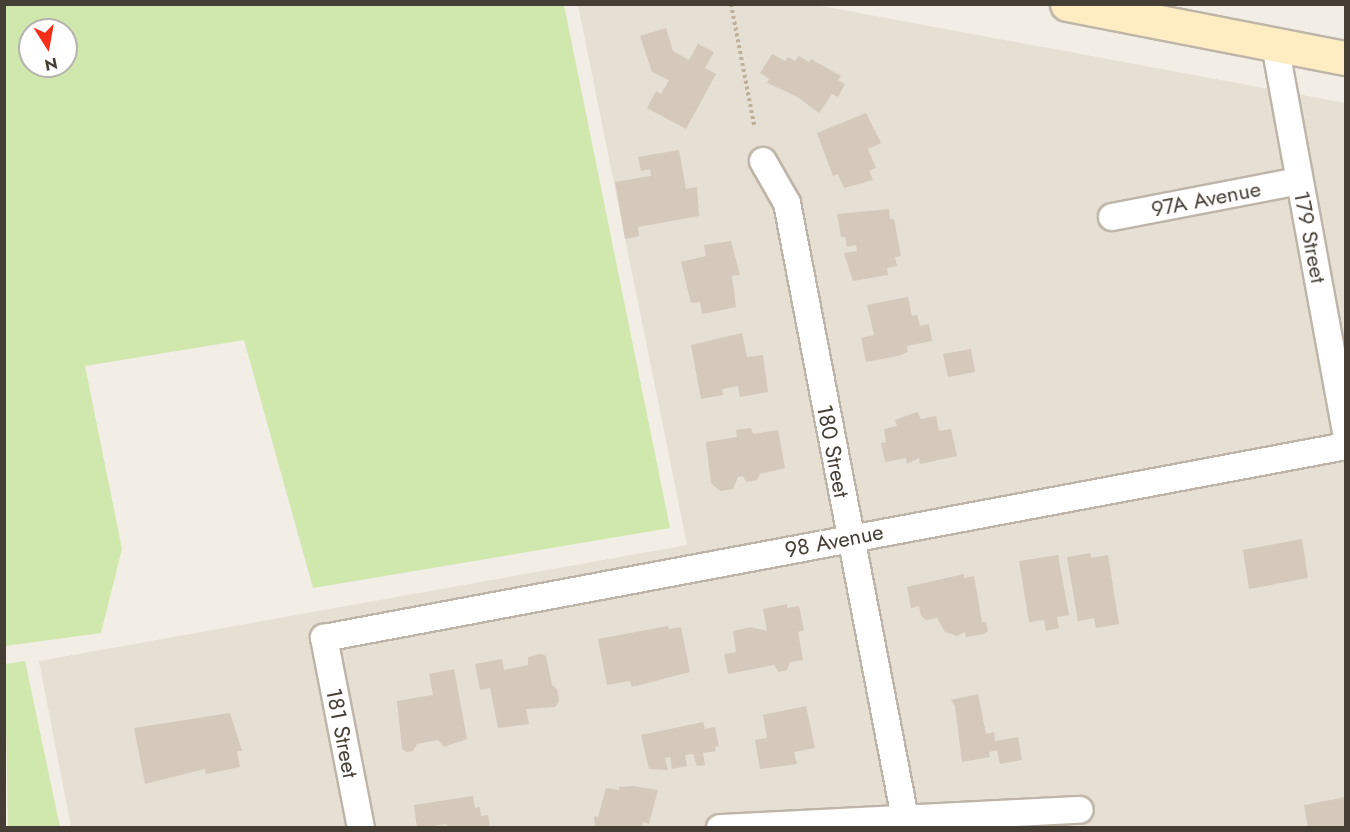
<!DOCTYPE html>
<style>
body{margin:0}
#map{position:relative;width:1350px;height:832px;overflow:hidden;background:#f2eee5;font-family:Jost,sans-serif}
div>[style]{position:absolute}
.residential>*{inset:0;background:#e6dfd3}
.green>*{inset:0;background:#d0e7ae}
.building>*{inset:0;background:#d4c9ba}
.path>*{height:4px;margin-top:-2px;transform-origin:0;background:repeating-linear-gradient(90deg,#bfb099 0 3px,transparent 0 6px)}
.roads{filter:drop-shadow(2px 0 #beb5a8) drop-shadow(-2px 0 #beb5a8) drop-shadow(0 2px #beb5a8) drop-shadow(0 -2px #beb5a8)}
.street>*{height:26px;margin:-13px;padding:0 13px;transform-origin:13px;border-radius:13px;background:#fff}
.secondary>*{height:33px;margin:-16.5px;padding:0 16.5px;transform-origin:16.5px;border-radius:16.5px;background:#feedc3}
span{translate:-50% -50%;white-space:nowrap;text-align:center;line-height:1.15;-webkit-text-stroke:4.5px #fff;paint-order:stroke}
.street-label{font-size:22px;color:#453e35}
.frame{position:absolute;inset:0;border:6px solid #453e35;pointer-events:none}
.north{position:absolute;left:18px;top:18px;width:60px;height:60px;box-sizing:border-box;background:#fff;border:2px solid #b5b2ae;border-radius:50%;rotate:169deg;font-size:16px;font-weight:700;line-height:24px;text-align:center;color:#453e35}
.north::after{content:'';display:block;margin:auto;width:21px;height:27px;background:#f82e16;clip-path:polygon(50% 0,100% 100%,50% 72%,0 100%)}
</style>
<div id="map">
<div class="residential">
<i style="clip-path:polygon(578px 5px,816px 5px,1345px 103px,1345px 827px,71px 827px,39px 661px,687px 545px)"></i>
</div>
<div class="green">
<i style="clip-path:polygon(evenodd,4px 5px,564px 5px,670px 528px,313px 588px,244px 340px,85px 366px,122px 549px,101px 633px,5px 646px,4px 5px,30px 30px,66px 30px,66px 66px,30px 66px,30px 30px)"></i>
<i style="clip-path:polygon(25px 661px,60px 827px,8px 827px,5px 664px)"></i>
</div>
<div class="building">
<i style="clip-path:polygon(666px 28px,673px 51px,689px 60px,698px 44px,714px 52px,705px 68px,716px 74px,686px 129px,647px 108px,656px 91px,661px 94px,669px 80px,652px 72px,640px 36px)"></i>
<i style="clip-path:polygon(772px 54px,785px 61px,788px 57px,795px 61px,799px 56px,809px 62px,811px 59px,841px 76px,838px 80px,845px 84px,838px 97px,832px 94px,819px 113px,796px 96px,767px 83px,769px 79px,760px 73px)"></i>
<i style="clip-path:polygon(866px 113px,881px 143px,868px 149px,876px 168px,869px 171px,873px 180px,844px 188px,838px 174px,833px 176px,817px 133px)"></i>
<i style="clip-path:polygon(679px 150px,686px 189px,697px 187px,699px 216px,638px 227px,639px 236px,625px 239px,615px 182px,651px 176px,650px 169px,641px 171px,638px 157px)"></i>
<i style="clip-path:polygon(889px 209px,890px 219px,894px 219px,901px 256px,895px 257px,897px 266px,887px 268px,888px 275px,853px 281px,844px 253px,857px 251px,856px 245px,847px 247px,845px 237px,841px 237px,837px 214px)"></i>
<i style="clip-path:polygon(731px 241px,740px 275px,732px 276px,736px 307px,702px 314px,700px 302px,691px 303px,681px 262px,706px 256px,704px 245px)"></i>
<i style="clip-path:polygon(908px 297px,912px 316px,917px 315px,920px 326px,929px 324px,932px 341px,907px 346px,908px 352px,898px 356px,866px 362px,861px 338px,874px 335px,867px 305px)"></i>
<i style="clip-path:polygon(742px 333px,747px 357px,763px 355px,768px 392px,740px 397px,738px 386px,722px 389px,723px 395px,701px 399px,691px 345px)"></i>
<i style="clip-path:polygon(971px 349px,975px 372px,948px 377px,943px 354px)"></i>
<i style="clip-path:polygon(917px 412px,921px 419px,936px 416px,939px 431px,951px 429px,957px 456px,920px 464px,919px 458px,907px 464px,906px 458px,885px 462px,881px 443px,886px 442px,884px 429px,897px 426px,895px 420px)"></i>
<i style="clip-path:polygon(751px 428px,753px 434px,778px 430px,785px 468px,760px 474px,757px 480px,746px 482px,743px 476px,738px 477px,733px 489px,720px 491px,711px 483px,706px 442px,737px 437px,736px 430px)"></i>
<i style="clip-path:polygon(1302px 539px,1308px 578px,1249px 589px,1243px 550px)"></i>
<i style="clip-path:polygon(1090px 553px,1091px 558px,1108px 555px,1119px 624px,1096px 628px,1094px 618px,1078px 621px,1067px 557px)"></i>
<i style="clip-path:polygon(1058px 555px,1069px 615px,1057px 617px,1059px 628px,1046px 631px,1044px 620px,1029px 622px,1019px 561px)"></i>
<i style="clip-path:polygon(964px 574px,964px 578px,974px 576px,982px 622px,986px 622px,988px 631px,984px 634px,966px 637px,965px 632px,957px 636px,945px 632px,937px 618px,926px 620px,921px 616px,919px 606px,911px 608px,907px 587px)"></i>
<i style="clip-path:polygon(787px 604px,787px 608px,799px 606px,804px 630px,798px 632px,803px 660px,790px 662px,787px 670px,779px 672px,774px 665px,728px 674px,724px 654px,736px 652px,733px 631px,751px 627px,767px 631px,763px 609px)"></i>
<i style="clip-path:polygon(668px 626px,669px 629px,681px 627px,690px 672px,632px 687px,630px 681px,607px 685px,598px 639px)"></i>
<i style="clip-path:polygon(541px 654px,546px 656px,552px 685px,557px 689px,559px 701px,555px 707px,526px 709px,529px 724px,498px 728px,490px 688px,480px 690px,475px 664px,502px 659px,504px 670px,528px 665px,528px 657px)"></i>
<i style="clip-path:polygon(454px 669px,467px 739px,444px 747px,438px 740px,417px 744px,413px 751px,407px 752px,402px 749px,397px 701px,433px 695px,429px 674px)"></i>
<i style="clip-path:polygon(978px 694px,986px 734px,994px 732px,995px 741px,1018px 737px,1022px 760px,1000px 764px,997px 750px,989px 752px,990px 757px,962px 762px,955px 706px,951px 700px)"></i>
<i style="clip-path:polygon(806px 706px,815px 748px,794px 752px,797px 764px,760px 769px,755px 740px,767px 738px,763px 715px)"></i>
<i style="clip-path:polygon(230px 713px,242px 751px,237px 751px,240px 767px,206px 774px,205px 769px,145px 784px,134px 728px)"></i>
<i style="clip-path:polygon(703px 722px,705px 729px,715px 727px,719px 746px,715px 747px,716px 751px,703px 753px,705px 765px,697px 766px,693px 754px,685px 755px,687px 766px,672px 769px,670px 757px,665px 758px,668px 770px,649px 769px,641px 735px)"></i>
<i style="clip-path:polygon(632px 786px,658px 790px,649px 824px,643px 822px,642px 828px,595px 828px,594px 816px,598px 817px,606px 788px,619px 790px,619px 787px)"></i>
<i style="clip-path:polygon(473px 796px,475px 808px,480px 807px,481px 816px,488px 815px,490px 828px,448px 828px,447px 824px,417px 828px,414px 805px)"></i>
<i style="clip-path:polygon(1346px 797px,1346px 828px,1308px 828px,1304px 805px)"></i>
</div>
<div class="path">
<i style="left:731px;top:4px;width:123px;rotate:79.2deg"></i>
</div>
<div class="roads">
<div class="street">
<i style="left:1275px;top:45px;width:391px;rotate:79.6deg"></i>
<i style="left:763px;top:161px;width:48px;rotate:60.3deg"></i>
<i style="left:787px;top:203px;width:626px;rotate:79.14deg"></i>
<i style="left:1112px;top:217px;width:190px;rotate:-10.9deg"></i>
<i style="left:361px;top:828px;width:194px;rotate:-101deg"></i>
<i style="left:324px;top:638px;width:1040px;rotate:-10.64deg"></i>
<i style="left:720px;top:828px;width:360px;rotate:-2.9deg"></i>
</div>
<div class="secondary">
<i style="left:1067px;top:4px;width:284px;rotate:11deg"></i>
</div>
</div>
<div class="street-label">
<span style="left:1206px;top:199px;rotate:-11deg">97A Avenue</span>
<span style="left:1310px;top:237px;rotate:79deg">179 Street</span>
<span style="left:833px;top:451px;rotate:79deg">180 Street</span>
<span style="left:834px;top:541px;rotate:-11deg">98 Avenue</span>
<span style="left:342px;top:733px;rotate:79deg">181 Street</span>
</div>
<div class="frame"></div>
<div class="north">N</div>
</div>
